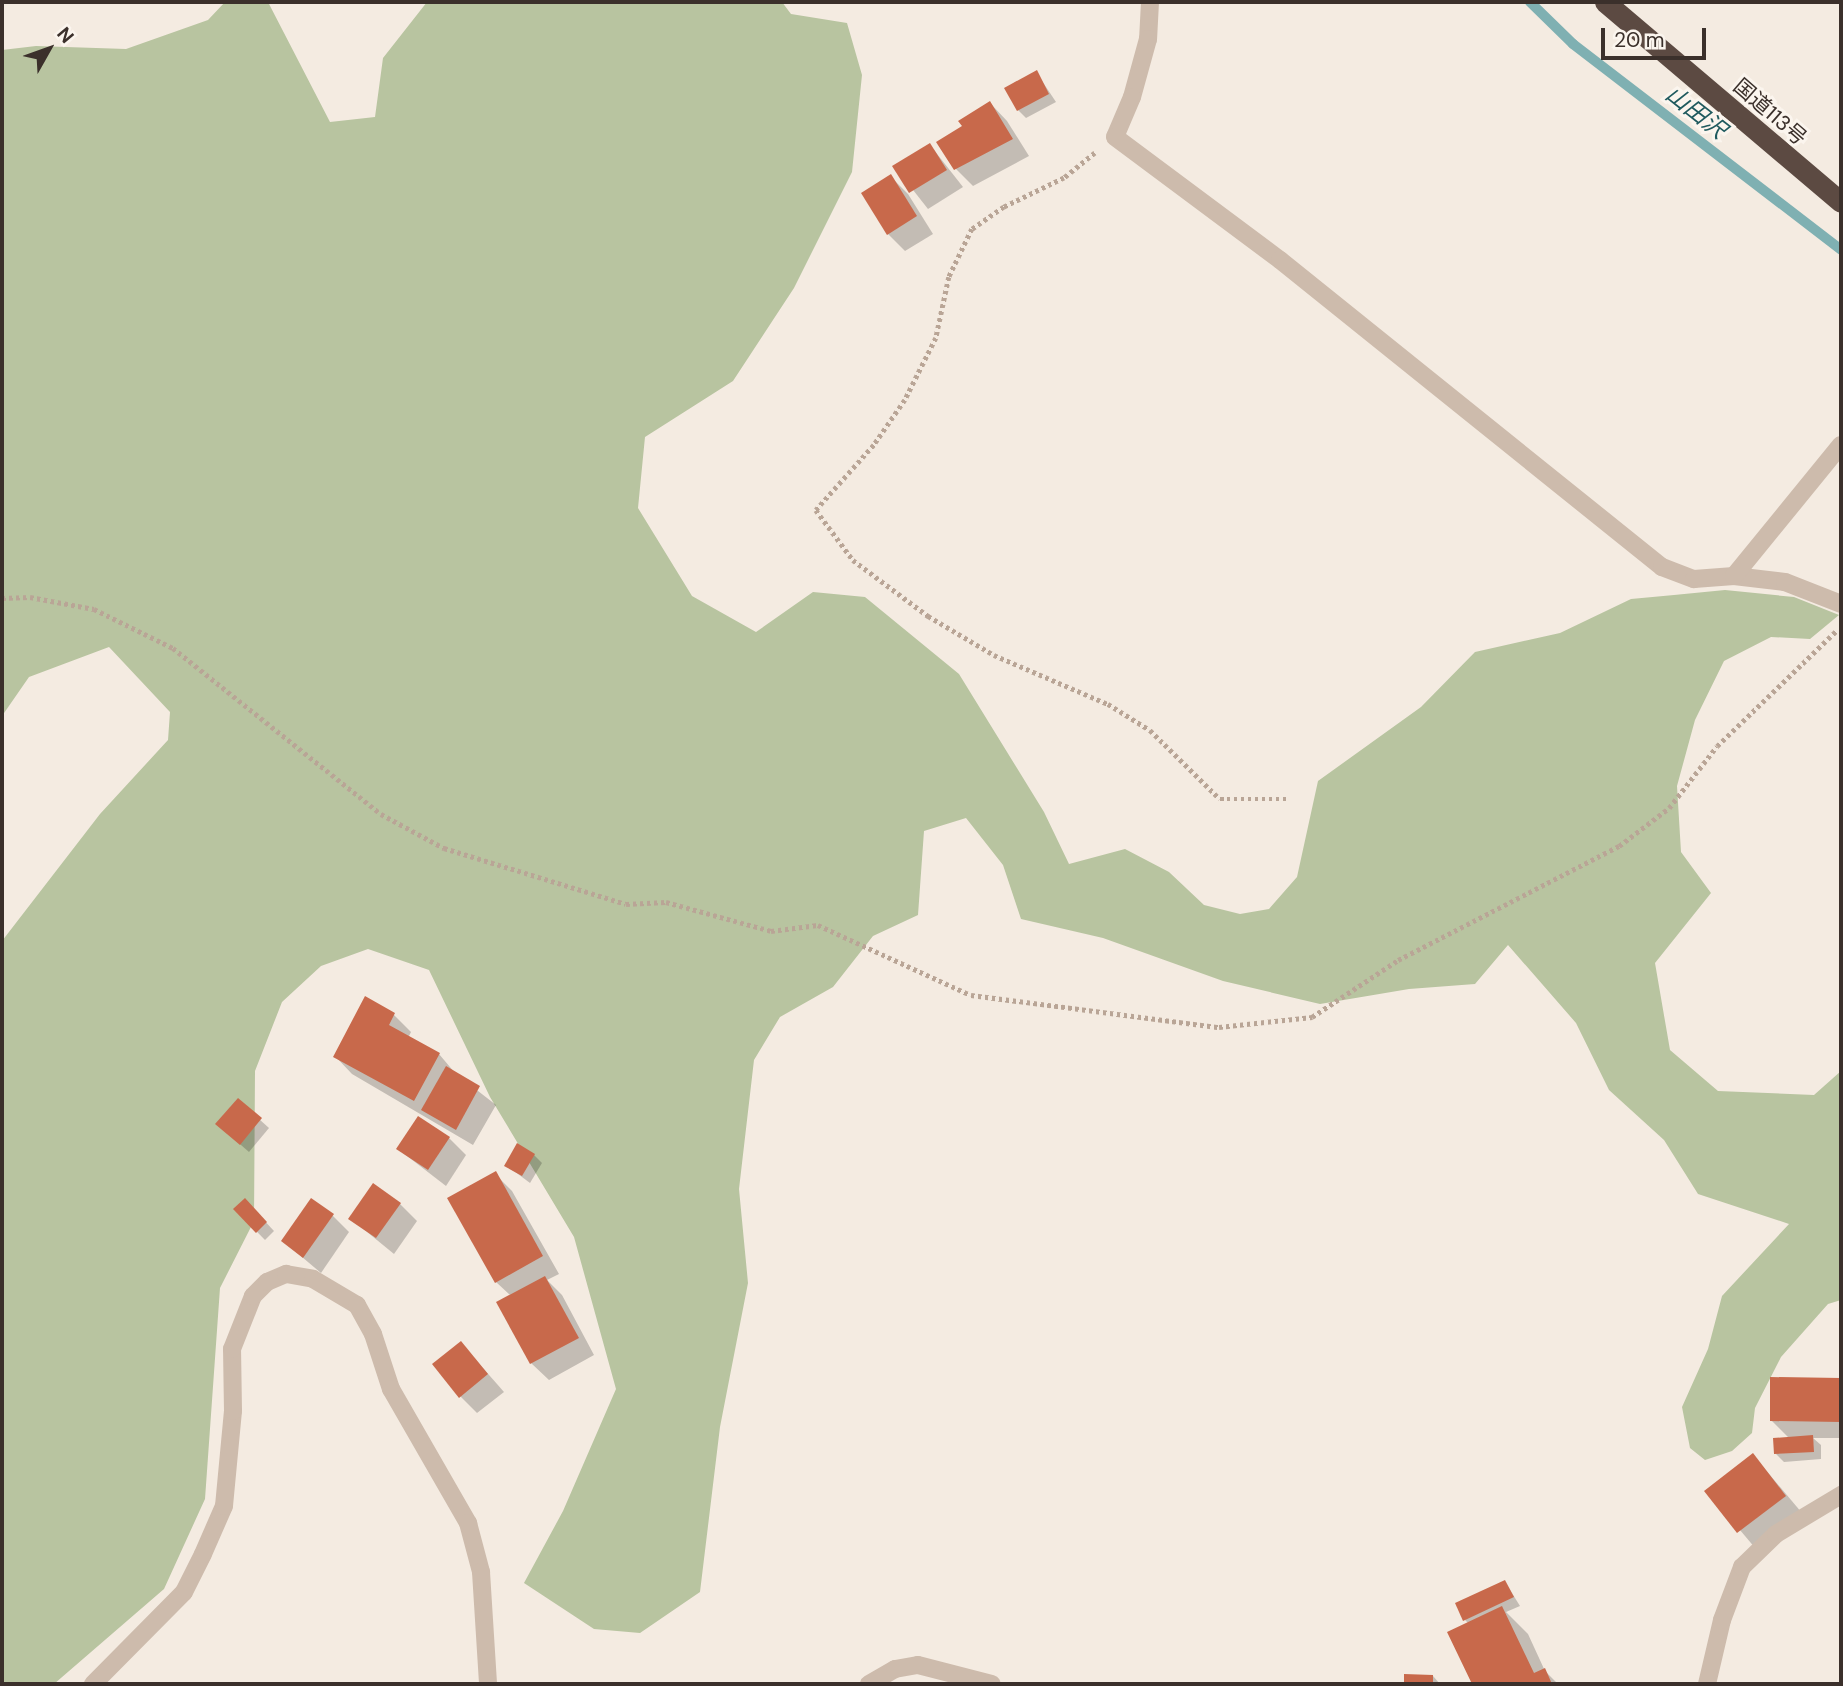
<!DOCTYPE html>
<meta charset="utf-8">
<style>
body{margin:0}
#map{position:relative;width:1843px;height:1686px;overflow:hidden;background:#f4ebe1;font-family:"DM Sans","Noto Sans JP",sans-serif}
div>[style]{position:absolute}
.green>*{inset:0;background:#b8c4a0}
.shadow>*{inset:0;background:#0003}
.stream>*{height:10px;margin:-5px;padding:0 5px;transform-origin:5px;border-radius:5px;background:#7fb0b2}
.building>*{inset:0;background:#c8694b}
.path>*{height:4.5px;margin-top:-2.25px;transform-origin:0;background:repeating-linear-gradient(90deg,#b9a596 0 3.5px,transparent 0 7px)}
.street>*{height:18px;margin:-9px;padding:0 9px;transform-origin:9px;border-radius:9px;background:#cdbbac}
.highway>*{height:21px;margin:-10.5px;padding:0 10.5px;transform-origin:10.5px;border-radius:10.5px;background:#5c4a42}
span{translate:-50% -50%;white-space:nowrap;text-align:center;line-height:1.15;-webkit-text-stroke:6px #fbf5ee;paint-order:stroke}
.street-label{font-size:21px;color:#3b302b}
.water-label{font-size:23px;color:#1f5a5e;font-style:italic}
.frame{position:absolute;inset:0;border:4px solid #3b302b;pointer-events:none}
.north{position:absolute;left:14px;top:14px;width:70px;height:70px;-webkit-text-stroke:5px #fbf5ee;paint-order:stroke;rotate:50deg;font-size:19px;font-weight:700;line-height:28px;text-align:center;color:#3b302b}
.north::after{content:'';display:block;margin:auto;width:24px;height:32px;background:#3b302b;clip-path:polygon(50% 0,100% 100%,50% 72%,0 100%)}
.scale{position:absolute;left:1601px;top:28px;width:105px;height:32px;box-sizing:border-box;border:4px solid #3b302b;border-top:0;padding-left:9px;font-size:21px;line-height:24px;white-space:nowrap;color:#3b302b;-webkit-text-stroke:5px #fbf5ee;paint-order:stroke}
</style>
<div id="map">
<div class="green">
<i style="clip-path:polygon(225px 2px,268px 2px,330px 122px,375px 117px,383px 58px,427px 2px,782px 2px,791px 14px,847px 23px,862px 75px,852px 172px,794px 288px,733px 381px,645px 437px,638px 508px,692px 596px,756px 632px,813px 592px,865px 597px,959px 674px,1044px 812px,1069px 864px,1125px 849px,1169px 872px,1204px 905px,1240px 914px,1269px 909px,1297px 877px,1318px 781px,1421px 707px,1475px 652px,1560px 633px,1631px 599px,1674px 595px,1725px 590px,1794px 597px,1839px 615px,1810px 639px,1771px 637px,1724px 661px,1695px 720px,1677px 786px,1681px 852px,1711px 893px,1655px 963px,1670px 1050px,1718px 1091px,1814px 1095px,1841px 1071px,1841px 1300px,1828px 1304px,1781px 1357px,1755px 1408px,1752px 1433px,1732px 1451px,1705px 1460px,1690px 1448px,1682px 1407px,1708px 1349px,1722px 1296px,1789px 1224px,1698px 1194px,1664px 1140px,1609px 1090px,1576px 1023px,1508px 945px,1475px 984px,1409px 989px,1320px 1004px,1223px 981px,1103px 938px,1021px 919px,1003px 865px,966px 818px,924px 831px,918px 915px,873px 936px,833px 987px,780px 1017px,754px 1060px,739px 1189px,748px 1283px,720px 1427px,700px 1592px,640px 1633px,594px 1629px,524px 1583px,563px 1511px,616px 1389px,574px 1237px,490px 1097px,429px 970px,368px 949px,321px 966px,282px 1002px,255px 1071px,254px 1221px,220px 1288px,205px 1499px,164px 1589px,54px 1684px,2px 1684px,2px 941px,100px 814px,168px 740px,170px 712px,109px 647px,29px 677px,2px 716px,2px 50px,36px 46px,126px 49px,208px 20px)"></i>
</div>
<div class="shadow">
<i style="clip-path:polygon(1036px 72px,1056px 102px,1026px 118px,1018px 110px)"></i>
<i style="clip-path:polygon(990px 103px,1007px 121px,1029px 156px,973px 186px,954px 167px,964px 127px)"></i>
<i style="clip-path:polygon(930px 145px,963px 187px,928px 209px,895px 167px)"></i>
<i style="clip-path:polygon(891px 177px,908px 194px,933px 234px,905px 251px,888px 234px)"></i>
<i style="clip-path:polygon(366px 999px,394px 1015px,411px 1032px,408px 1038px,439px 1054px,455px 1073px,496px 1105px,473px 1145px,352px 1074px,335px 1056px)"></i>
<i style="clip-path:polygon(238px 1100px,269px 1128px,249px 1152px,226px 1132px)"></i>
<i style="clip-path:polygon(449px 1138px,466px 1155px,446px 1186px,398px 1149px)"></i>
<i style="clip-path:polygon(534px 1155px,542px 1163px,530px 1183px,506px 1165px)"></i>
<i style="clip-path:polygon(495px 1174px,512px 1191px,559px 1274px,547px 1280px,562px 1295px,594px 1355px,549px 1380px,531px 1363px,511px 1296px,496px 1282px)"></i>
<i style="clip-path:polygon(245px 1200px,274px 1231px,265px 1240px,235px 1209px)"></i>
<i style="clip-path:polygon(400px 1204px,417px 1221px,394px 1254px,350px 1218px)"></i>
<i style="clip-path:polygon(332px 1215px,349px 1232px,321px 1273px,283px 1241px)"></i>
<i style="clip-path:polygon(461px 1343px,504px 1392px,477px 1413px,460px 1396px)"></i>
<i style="clip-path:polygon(1772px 1379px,1841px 1380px,1841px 1438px,1813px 1438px,1821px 1445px,1821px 1459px,1784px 1462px,1776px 1454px,1790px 1439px,1771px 1420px)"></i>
<i style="clip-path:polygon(1753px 1455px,1802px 1513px,1756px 1549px,1707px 1491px)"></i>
<i style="clip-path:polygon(1505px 1582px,1520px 1606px,1506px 1612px,1528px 1634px,1545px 1671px,1558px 1684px,1474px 1684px,1450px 1633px,1469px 1624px,1465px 1620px)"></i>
<i style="clip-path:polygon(1406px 1676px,1433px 1676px,1440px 1684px,1406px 1684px)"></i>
</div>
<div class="stream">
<i style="left:1530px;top:2px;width:60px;rotate:44.3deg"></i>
<i style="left:1573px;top:44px;width:338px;rotate:37.5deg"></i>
</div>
<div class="building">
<i style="clip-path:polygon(1037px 70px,1049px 94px,1017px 111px,1004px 88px)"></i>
<i style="clip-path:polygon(990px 101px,1013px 139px,954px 170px,936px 142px,962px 126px,958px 121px)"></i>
<i style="clip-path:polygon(930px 143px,947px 170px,909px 193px,892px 166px)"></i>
<i style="clip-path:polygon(891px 174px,917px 216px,887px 235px,861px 193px)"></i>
<i style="clip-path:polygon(365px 996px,395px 1013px,389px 1025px,440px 1053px,414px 1101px,333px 1057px)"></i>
<i style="clip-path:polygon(446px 1066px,480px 1086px,456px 1130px,421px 1110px)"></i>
<i style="clip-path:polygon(238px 1098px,262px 1118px,240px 1145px,215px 1124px)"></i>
<i style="clip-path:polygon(418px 1116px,450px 1137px,428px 1170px,396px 1149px)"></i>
<i style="clip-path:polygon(517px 1143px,535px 1154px,522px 1176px,504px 1166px)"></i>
<i style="clip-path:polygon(496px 1171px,543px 1256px,495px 1283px,447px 1198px)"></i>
<i style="clip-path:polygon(373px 1183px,401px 1203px,376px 1238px,348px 1219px)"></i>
<i style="clip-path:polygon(245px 1198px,267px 1222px,256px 1233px,233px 1209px)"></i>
<i style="clip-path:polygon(311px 1198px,334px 1214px,303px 1258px,281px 1241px)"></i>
<i style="clip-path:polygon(545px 1276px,579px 1338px,530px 1364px,496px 1302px)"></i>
<i style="clip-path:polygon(461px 1341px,488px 1374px,459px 1398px,432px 1364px)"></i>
<i style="clip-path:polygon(1770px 1377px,1841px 1378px,1841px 1422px,1770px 1421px)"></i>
<i style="clip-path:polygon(1813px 1435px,1814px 1452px,1774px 1454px,1773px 1438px)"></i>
<i style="clip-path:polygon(1753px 1453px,1786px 1496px,1737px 1533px,1704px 1491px)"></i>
<i style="clip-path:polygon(1505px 1580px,1514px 1597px,1463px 1621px,1455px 1603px)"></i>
<i style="clip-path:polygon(1502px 1606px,1534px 1673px,1545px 1668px,1552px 1684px,1472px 1684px,1447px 1632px)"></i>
<i style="clip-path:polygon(1404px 1674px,1433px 1675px,1433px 1684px,1404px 1684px)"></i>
</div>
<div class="path">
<i style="left:1095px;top:153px;width:40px;rotate:141deg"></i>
<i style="left:1064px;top:178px;width:67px;rotate:154.2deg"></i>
<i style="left:1004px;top:207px;width:39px;rotate:145deg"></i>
<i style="left:972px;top:229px;width:53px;rotate:115.6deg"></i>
<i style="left:949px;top:277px;width:62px;rotate:102deg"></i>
<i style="left:936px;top:338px;width:69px;rotate:116.6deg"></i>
<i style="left:905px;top:400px;width:55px;rotate:124.6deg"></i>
<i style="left:874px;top:445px;width:87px;rotate:131.7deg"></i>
<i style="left:816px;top:510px;width:62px;rotate:53.5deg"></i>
<i style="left:853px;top:560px;width:94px;rotate:36.7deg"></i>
<i style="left:928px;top:616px;width:77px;rotate:30.6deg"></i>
<i style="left:994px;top:655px;width:124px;rotate:23.3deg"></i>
<i style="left:1108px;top:704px;width:49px;rotate:31.8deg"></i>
<i style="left:1150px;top:730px;width:98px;rotate:44.6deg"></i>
<i style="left:1220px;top:799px;width:69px"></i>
<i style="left:2px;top:598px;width:28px;rotate:-2deg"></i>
<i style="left:30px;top:597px;width:65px;rotate:10.6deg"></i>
<i style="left:94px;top:609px;width:88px;rotate:26.3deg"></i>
<i style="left:173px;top:648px;width:266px;rotate:38.6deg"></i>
<i style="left:381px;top:814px;width:72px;rotate:28.4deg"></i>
<i style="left:444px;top:848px;width:190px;rotate:17.1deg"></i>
<i style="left:626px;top:904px;width:40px;rotate:-2.9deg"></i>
<i style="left:666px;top:902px;width:109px;rotate:15.4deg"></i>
<i style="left:771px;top:931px;width:47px;rotate:-7.3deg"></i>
<i style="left:818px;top:925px;width:168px;rotate:24.6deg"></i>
<i style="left:971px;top:995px;width:250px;rotate:7.4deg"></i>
<i style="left:1219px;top:1027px;width:94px;rotate:-6.1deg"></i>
<i style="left:1312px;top:1017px;width:103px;rotate:-33.5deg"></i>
<i style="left:1398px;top:960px;width:249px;rotate:-27.3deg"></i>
<i style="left:1619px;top:846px;width:63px;rotate:-37.2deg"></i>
<i style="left:1669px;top:808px;width:78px;rotate:-52.3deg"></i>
<i style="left:1717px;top:746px;width:167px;rotate:-44deg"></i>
</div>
<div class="street">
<i style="left:1150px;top:2px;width:37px;rotate:93deg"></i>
<i style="left:1148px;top:39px;width:60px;rotate:105.4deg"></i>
<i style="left:1132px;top:97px;width:43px;rotate:113deg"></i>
<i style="left:1115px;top:137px;width:206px;rotate:36.7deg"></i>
<i style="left:1280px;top:260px;width:490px;rotate:38.8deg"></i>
<i style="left:1662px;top:567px;width:34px;rotate:21deg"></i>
<i style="left:1694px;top:579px;width:40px;rotate:-4.3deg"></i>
<i style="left:1734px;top:576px;width:51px;rotate:6.7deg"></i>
<i style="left:1785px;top:582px;width:60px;rotate:21.4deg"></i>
<i style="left:1734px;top:576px;width:169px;rotate:-50.8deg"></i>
<i style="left:93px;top:1684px;width:129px;rotate:-45.3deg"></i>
<i style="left:184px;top:1592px;width:42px;rotate:-63.4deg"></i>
<i style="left:203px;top:1554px;width:52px;rotate:-66.4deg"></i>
<i style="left:224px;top:1506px;width:95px;rotate:-84.6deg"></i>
<i style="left:233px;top:1411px;width:62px;rotate:-90.9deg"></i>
<i style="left:232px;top:1349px;width:57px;rotate:-68.4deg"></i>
<i style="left:253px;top:1296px;width:20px;rotate:-45deg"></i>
<i style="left:267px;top:1282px;width:21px;rotate:-23deg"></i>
<i style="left:286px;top:1274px;width:27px;rotate:10deg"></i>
<i style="left:313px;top:1279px;width:51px;rotate:30.6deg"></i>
<i style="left:357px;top:1305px;width:33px;rotate:61deg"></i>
<i style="left:373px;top:1334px;width:58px;rotate:71.9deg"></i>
<i style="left:391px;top:1389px;width:155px;rotate:60.1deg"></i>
<i style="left:468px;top:1523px;width:51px;rotate:75.1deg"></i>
<i style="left:481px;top:1572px;width:112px;rotate:86.4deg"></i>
<i style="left:869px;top:1684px;width:30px;rotate:-30deg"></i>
<i style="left:895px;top:1669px;width:23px;rotate:-10deg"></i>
<i style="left:918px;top:1665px;width:76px;rotate:14.4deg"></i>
<i style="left:1707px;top:1684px;width:66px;rotate:-76.8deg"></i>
<i style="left:1722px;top:1620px;width:57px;rotate:-69.3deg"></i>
<i style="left:1742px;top:1567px;width:47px;rotate:-44.1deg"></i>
<i style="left:1776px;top:1534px;width:76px;rotate:-31deg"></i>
</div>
<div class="highway">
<i style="left:1605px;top:2px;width:309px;rotate:40.3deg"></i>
</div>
<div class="street-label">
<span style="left:1770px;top:112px;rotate:41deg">国道113号</span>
</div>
<div class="water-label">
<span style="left:1696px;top:112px;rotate:38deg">山田沢</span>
</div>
<div class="frame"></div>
<div class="north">N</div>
<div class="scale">20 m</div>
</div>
